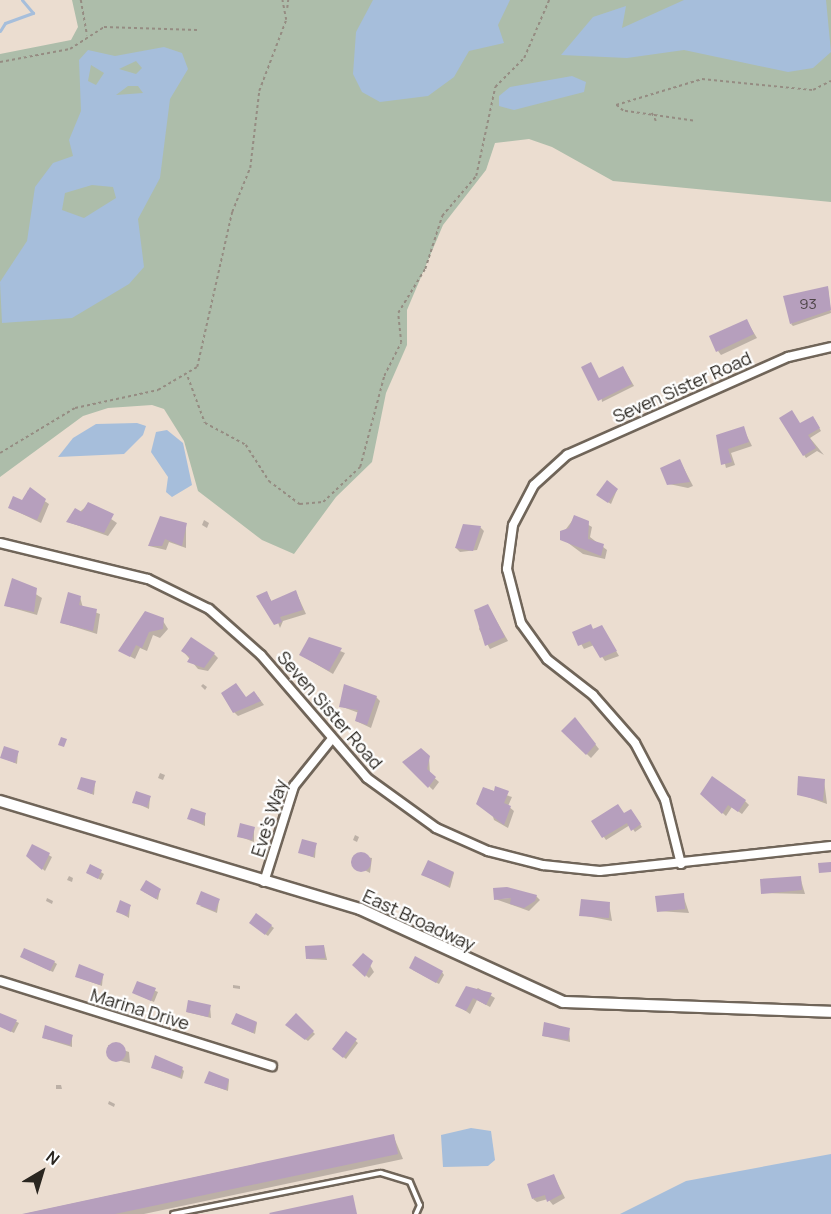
<!DOCTYPE html>
<style>
body{margin:0}
#map{position:relative;width:831px;height:1214px;overflow:hidden;background:#ebddd0;font-family:Manrope,sans-serif}
div>[style]{position:absolute}
.green>*{inset:0;background:#adbdaa}
.water>*{inset:0;background:#a6bedb}
.shadow>*{inset:0;background:#0003}
.stream>*{height:3px;margin:-1.5px;padding:0 1.5px;transform-origin:1.5px;border-radius:1.5px;background:#a6bedb}
.building>*{inset:0;background:#b69fbd}
.round{border-radius:50%}
.path>*{height:1.5px;margin-top:-0.75px;transform-origin:0;background:repeating-linear-gradient(90deg,#958c82 0 3px,transparent 0 6px)}
.roads{filter:drop-shadow(2px 0 #706559) drop-shadow(-2px 0 #706559) drop-shadow(0 2px #706559) drop-shadow(0 -2px #706559)}
.lane>*{height:4px;margin:-2px;padding:0 2px;transform-origin:2px;border-radius:2px;background:#fff}
.street>*{height:8px;margin:-4px;padding:0 4px;transform-origin:4px;border-radius:4px;background:#fff}
.secondary>*{height:10px;margin:-5px;padding:0 5px;transform-origin:5px;border-radius:5px;background:#fff}
span{translate:-50% -50%;white-space:nowrap;text-align:center;line-height:1.15;-webkit-text-stroke:4.5px #fff;paint-order:stroke}
.number-label{font-size:15px;color:#4d4447}
.number-label span{-webkit-text-stroke-width:0}
.street-label{font-size:18px;color:#2a2620}
.north{position:absolute;left:12px;top:1142px;width:60px;height:60px;-webkit-text-stroke:4px #fff;paint-order:stroke;rotate:38deg;font-size:16px;font-weight:700;line-height:24px;text-align:center;color:#2a2620}
.north::after{content:'';display:block;margin:auto;width:21px;height:27px;background:#2a2620;clip-path:polygon(50% 0,100% 100%,50% 72%,0 100%)}
</style>
<div id="map">
<div class="green">
<i style="clip-path:polygon(72px 0,831px 0,831px 202px,613px 181px,552px 147px,529px 139px,495px 143px,486px 170px,443px 225px,407px 310px,407px 345px,386px 393px,372px 462px,336px 497px,294px 554px,262px 540px,198px 491px,184px 441px,164px 409px,152px 405px,108px 408px,83px 416px,0 477px,0 54px,71px 40px,78px 27px)"></i>
</div>
<div class="water">
<i style="clip-path:polygon(373px 0,510px 0,498px 25px,504px 43px,469px 51px,454px 77px,428px 96px,380px 102px,362px 92px,353px 74px,356px 32px)"></i>
<i style="clip-path:polygon(684px 0,826px 0,831px 52px,813px 68px,788px 72px,684px 50px,627px 58px,561px 55px,593px 17px,626px 6px,622px 28px)"></i>
<i style="clip-path:polygon(evenodd,164px 47px,182px 53px,188px 69px,170px 99px,160px 178px,138px 219px,144px 267px,129px 284px,72px 318px,2px 323px,0 282px,27px 241px,35px 187px,53px 163px,73px 156px,69px 140px,81px 111px,79px 60px,88px 50px,115px 56px,164px 47px,136px 61px,142px 68px,136px 74px,119px 69px,136px 61px,164px 47px,91px 65px,104px 73px,96px 85px,88px 81px,91px 65px,164px 47px,128px 86px,138px 86px,143px 93px,116px 95px,128px 86px,164px 47px,92px 185px,113px 187px,116px 198px,84px 218px,62px 210px,65px 193px,92px 185px)"></i>
<i style="clip-path:polygon(572px 76px,586px 82px,584px 92px,514px 110px,499px 106px,499px 96px,510px 87px)"></i>
<i style="clip-path:polygon(137px 423px,146px 426px,143px 435px,124px 454px,58px 457px,73px 438px,96px 424px)"></i>
<i style="clip-path:polygon(167px 430px,183px 443px,192px 485px,172px 497px,166px 492px,168px 477px,151px 452px,156px 432px)"></i>
<i style="clip-path:polygon(471px 1128px,491px 1131px,495px 1160px,488px 1166px,443px 1167px,441px 1135px)"></i>
<i style="clip-path:polygon(831px 1154px,831px 1214px,620px 1214px,686px 1181px)"></i>
</div>
<div class="shadow">
<i style="clip-path:polygon(828px 288px,831px 313px,793px 326px,791px 324px)"></i>
<i style="clip-path:polygon(746px 320px,757px 338px,721px 355px,718px 351px)"></i>
<i style="clip-path:polygon(623px 367px,634px 386px,602px 402px,599px 379px)"></i>
<i style="clip-path:polygon(781px 418px,800px 425px,815px 420px,821px 431px,810px 438px,824px 455px,817px 451px,806px 458px)"></i>
<i style="clip-path:polygon(743px 428px,752px 446px,731px 453px,735px 465px,726px 468px,718px 436px)"></i>
<i style="clip-path:polygon(680px 461px,693px 486px,688px 488px,669px 484px)"></i>
<i style="clip-path:polygon(28px 490px,49px 504px,41px 523px,10px 508px,23px 502px)"></i>
<i style="clip-path:polygon(617px 490px,611px 504px,600px 497px)"></i>
<i style="clip-path:polygon(89px 504px,117px 523px,108px 536px,68px 522px)"></i>
<i style="clip-path:polygon(575px 517px,592px 527px,590px 537px,607px 550px,605px 559px,583px 554px,560px 537px)"></i>
<i style="clip-path:polygon(204px 520px,209px 523px,207px 528px,202px 525px)"></i>
<i style="clip-path:polygon(186px 525px,186px 548px,169px 542px,166px 550px,149px 546px)"></i>
<i style="clip-path:polygon(480px 527px,484px 531px,477px 550px,460px 552px,456px 548px)"></i>
<i style="clip-path:polygon(13px 580px,42px 598px,37px 615px,6px 606px)"></i>
<i style="clip-path:polygon(296px 592px,306px 614px,283px 621px,280px 628px,267px 593px,272px 602px)"></i>
<i style="clip-path:polygon(80px 597px,83px 608px,100px 614px,97px 634px,62px 623px)"></i>
<i style="clip-path:polygon(488px 606px,508px 641px,490px 649px,479px 629px)"></i>
<i style="clip-path:polygon(163px 621px,168px 629px,160px 638px,153px 635px,147px 651px,140px 648px,135px 659px,120px 651px)"></i>
<i style="clip-path:polygon(602px 627px,619px 656px,605px 661px,594px 645px,584px 649px,575px 633px)"></i>
<i style="clip-path:polygon(310px 639px,345px 653px,333px 674px,301px 655px)"></i>
<i style="clip-path:polygon(183px 651px,214px 654px,218px 658px,208px 671px,198px 669px)"></i>
<i style="clip-path:polygon(203px 684px,207px 687px,205px 690px,201px 686px)"></i>
<i style="clip-path:polygon(258px 697px,264px 705px,238px 716px,234px 712px,247px 698px)"></i>
<i style="clip-path:polygon(376px 697px,380px 701px,371px 728px,356px 721px,359px 713px,340px 706px)"></i>
<i style="clip-path:polygon(575px 719px,599px 749px,591px 758px,563px 731px)"></i>
<i style="clip-path:polygon(18px 752px,17px 764px,1px 757px)"></i>
<i style="clip-path:polygon(429px 757px,430px 774px,439px 782px,433px 790px,404px 762px)"></i>
<i style="clip-path:polygon(160px 773px,165px 775px,163px 780px,158px 778px)"></i>
<i style="clip-path:polygon(824px 780px,827px 804px,799px 794px)"></i>
<i style="clip-path:polygon(95px 783px,94px 795px,79px 789px)"></i>
<i style="clip-path:polygon(484px 788px,512px 797px,508px 806px,514px 811px,508px 828px,494px 820px)"></i>
<i style="clip-path:polygon(702px 794px,745px 801px,749px 805px,742px 814px,732px 807px,726px 816px)"></i>
<i style="clip-path:polygon(150px 797px,149px 809px,134px 802px)"></i>
<i style="clip-path:polygon(633px 813px,642px 827px,635px 832px,630px 825px,606px 840px,593px 821px)"></i>
<i style="clip-path:polygon(205px 814px,205px 826px,189px 819px)"></i>
<i style="clip-path:polygon(254px 828px,254px 842px,238px 836px)"></i>
<i style="clip-path:polygon(355px 835px,359px 837px,357px 842px,353px 840px)"></i>
<i style="clip-path:polygon(316px 844px,315px 858px,299px 852px)"></i>
<i style="clip-path:polygon(33px 846px,52px 857px,45px 871px,28px 856px)"></i>
<i style="clip-path:polygon(354px 855px,372px 858px,370px 873px,351px 863px)"></i>
<i style="clip-path:polygon(91px 866px,104px 874px,101px 880px,88px 873px)"></i>
<i style="clip-path:polygon(454px 873px,450px 888px,423px 875px)"></i>
<i style="clip-path:polygon(69px 876px,73px 878px,72px 882px,67px 880px)"></i>
<i style="clip-path:polygon(800px 877px,805px 894px,763px 893px)"></i>
<i style="clip-path:polygon(160px 890px,158px 900px,144px 892px)"></i>
<i style="clip-path:polygon(683px 895px,689px 913px,658px 911px)"></i>
<i style="clip-path:polygon(536px 896px,540px 900px,529px 911px,495px 899px)"></i>
<i style="clip-path:polygon(47px 898px,53px 901px,52px 904px,46px 901px)"></i>
<i style="clip-path:polygon(219px 900px,217px 913px,200px 906px)"></i>
<i style="clip-path:polygon(609px 903px,612px 921px,581px 915px)"></i>
<i style="clip-path:polygon(130px 906px,129px 918px,117px 911px)"></i>
<i style="clip-path:polygon(256px 915px,274px 928px,268px 936px,253px 925px)"></i>
<i style="clip-path:polygon(324px 946px,327px 960px,308px 959px)"></i>
<i style="clip-path:polygon(21px 957px,54px 962px,57px 964px,53px 972px)"></i>
<i style="clip-path:polygon(365px 957px,374px 972px,369px 978px,354px 965px)"></i>
<i style="clip-path:polygon(413px 970px,442px 972px,444px 975px,439px 984px)"></i>
<i style="clip-path:polygon(103px 975px,102px 986px,77px 977px)"></i>
<i style="clip-path:polygon(138px 983px,158px 992px,154px 1002px,134px 993px)"></i>
<i style="clip-path:polygon(233px 985px,240px 986px,240px 989px,233px 988px)"></i>
<i style="clip-path:polygon(478px 988px,495px 998px,490px 1007px,477px 1000px,470px 1014px,457px 1005px)"></i>
<i style="clip-path:polygon(210px 1006px,211px 1018px,187px 1012px)"></i>
<i style="clip-path:polygon(0 1014px,19px 1023px,14px 1033px,0 1026px)"></i>
<i style="clip-path:polygon(296px 1016px,315px 1034px,308px 1041px,289px 1027px)"></i>
<i style="clip-path:polygon(257px 1023px,255px 1034px,233px 1024px)"></i>
<i style="clip-path:polygon(569px 1029px,570px 1042px,543px 1036px)"></i>
<i style="clip-path:polygon(346px 1033px,358px 1043px,346px 1059px,336px 1051px)"></i>
<i style="clip-path:polygon(72px 1037px,72px 1047px,43px 1038px)"></i>
<i style="clip-path:polygon(108px 1045px,129px 1052px,130px 1063px,108px 1058px)"></i>
<i style="clip-path:polygon(153px 1068px,182px 1069px,184px 1071px,182px 1079px)"></i>
<i style="clip-path:polygon(229px 1080px,228px 1091px,206px 1083px)"></i>
<i style="clip-path:polygon(56px 1085px,61px 1085px,62px 1089px,56px 1089px)"></i>
<i style="clip-path:polygon(109px 1101px,115px 1104px,114px 1107px,108px 1104px)"></i>
<i style="clip-path:polygon(393px 1135px,403px 1159px,144px 1214px,24px 1214px)"></i>
<i style="clip-path:polygon(554px 1176px,565px 1198px,553px 1205px,548px 1199px,537px 1202px,533px 1199px)"></i>
</div>
<div class="stream">
<i style="left:0;top:31px;width:9px;rotate:-58deg"></i>
<i style="left:5px;top:23px;width:30px;rotate:-20deg"></i>
<i style="left:33px;top:13px;width:17px;rotate:-130deg"></i>
</div>
<div class="building">
<i style="clip-path:polygon(828px 286px,831px 310px,790px 324px,783px 296px)"></i>
<i style="clip-path:polygon(747px 319px,754px 334px,716px 352px,709px 336px)"></i>
<i style="clip-path:polygon(591px 362px,599px 378px,623px 366px,632px 384px,598px 401px,581px 367px)"></i>
<i style="clip-path:polygon(792px 410px,800px 423px,813px 416px,820px 428px,808px 435px,816px 448px,803px 456px,779px 418px)"></i>
<i style="clip-path:polygon(744px 426px,749px 442px,728px 449px,732px 462px,721px 465px,716px 435px)"></i>
<i style="clip-path:polygon(680px 459px,690px 482px,667px 485px,660px 468px)"></i>
<i style="clip-path:polygon(607px 480px,618px 489px,608px 503px,596px 495px)"></i>
<i style="clip-path:polygon(30px 487px,46px 499px,37px 520px,8px 508px,13px 496px,22px 500px)"></i>
<i style="clip-path:polygon(88px 502px,114px 514px,104px 533px,66px 522px,75px 508px,82px 512px)"></i>
<i style="clip-path:polygon(574px 515px,589px 521px,588px 539px,604px 544px,601px 556px,560px 540px,560px 531px,569px 528px)"></i>
<i style="clip-path:polygon(160px 516px,187px 523px,182px 546px,165px 539px,162px 546px,148px 546px)"></i>
<i style="clip-path:polygon(463px 524px,481px 526px,473px 551px,455px 548px)"></i>
<i style="clip-path:polygon(12px 578px,37px 588px,34px 612px,4px 606px)"></i>
<i style="clip-path:polygon(296px 590px,303px 610px,280px 617px,282px 622px,274px 625px,256px 596px,267px 591px,271px 601px)"></i>
<i style="clip-path:polygon(68px 592px,81px 596px,79px 605px,97px 609px,93px 631px,60px 623px)"></i>
<i style="clip-path:polygon(488px 604px,505px 637px,485px 646px,474px 610px)"></i>
<i style="clip-path:polygon(145px 611px,164px 618px,163px 629px,149px 632px,142px 648px,136px 645px,130px 657px,118px 651px)"></i>
<i style="clip-path:polygon(591px 624px,593px 629px,602px 625px,617px 651px,600px 658px,590px 641px,578px 646px,572px 632px)"></i>
<i style="clip-path:polygon(191px 637px,215px 653px,204px 668px,187px 662px,190px 657px,181px 651px)"></i>
<i style="clip-path:polygon(309px 637px,342px 648px,329px 671px,299px 655px)"></i>
<i style="clip-path:polygon(236px 683px,246px 697px,254px 691px,261px 701px,233px 713px,221px 693px)"></i>
<i style="clip-path:polygon(344px 684px,377px 696px,367px 725px,355px 721px,358px 710px,339px 707px)"></i>
<i style="clip-path:polygon(575px 717px,596px 744px,586px 755px,561px 731px)"></i>
<i style="clip-path:polygon(61px 737px,67px 739px,64px 747px,58px 745px)"></i>
<i style="clip-path:polygon(4px 746px,19px 751px,15px 763px,0 758px)"></i>
<i style="clip-path:polygon(421px 748px,430px 756px,427px 769px,436px 777px,428px 788px,402px 762px)"></i>
<i style="clip-path:polygon(712px 776px,746px 800px,738px 812px,728px 805px,722px 814px,700px 794px)"></i>
<i style="clip-path:polygon(798px 776px,825px 779px,823px 801px,797px 795px)"></i>
<i style="clip-path:polygon(81px 777px,96px 781px,92px 794px,77px 789px)"></i>
<i style="clip-path:polygon(495px 786px,509px 791px,504px 803px,511px 806px,504px 825px,476px 804px,483px 787px,494px 791px)"></i>
<i style="clip-path:polygon(136px 791px,151px 796px,147px 807px,132px 803px)"></i>
<i style="clip-path:polygon(618px 804px,624px 813px,631px 809px,641px 824px,631px 831px,627px 823px,602px 838px,591px 821px)"></i>
<i style="clip-path:polygon(191px 808px,206px 813px,203px 824px,187px 819px)"></i>
<i style="clip-path:polygon(240px 823px,255px 827px,252px 840px,237px 837px)"></i>
<i style="clip-path:polygon(302px 839px,317px 843px,313px 857px,298px 853px)"></i>
<i style="clip-path:polygon(32px 844px,50px 853px,42px 870px,26px 856px)"></i>
<i class="round" style="left:351px;top:852px;width:20px;height:20px"></i>
<i style="clip-path:polygon(428px 860px,454px 872px,448px 886px,421px 875px)"></i>
<i style="clip-path:polygon(831px 862px,831px 872px,819px 873px,818px 863px)"></i>
<i style="clip-path:polygon(90px 864px,102px 870px,98px 879px,86px 873px)"></i>
<i style="clip-path:polygon(801px 876px,802px 890px,761px 894px,760px 879px)"></i>
<i style="clip-path:polygon(146px 880px,161px 889px,156px 899px,140px 890px)"></i>
<i style="clip-path:polygon(507px 887px,537px 895px,535px 901px,524px 908px,510px 904px,511px 898px,494px 900px,493px 888px)"></i>
<i style="clip-path:polygon(201px 891px,220px 899px,215px 911px,196px 904px)"></i>
<i style="clip-path:polygon(684px 893px,685px 909px,657px 912px,655px 896px)"></i>
<i style="clip-path:polygon(581px 899px,610px 902px,609px 918px,579px 916px)"></i>
<i style="clip-path:polygon(120px 900px,131px 905px,127px 916px,116px 912px)"></i>
<i style="clip-path:polygon(256px 913px,272px 925px,265px 935px,249px 923px)"></i>
<i style="clip-path:polygon(324px 945px,325px 958px,306px 959px,305px 946px)"></i>
<i style="clip-path:polygon(24px 948px,55px 961px,50px 971px,20px 957px)"></i>
<i style="clip-path:polygon(363px 953px,373px 961px,365px 977px,352px 965px)"></i>
<i style="clip-path:polygon(415px 956px,443px 971px,436px 983px,409px 968px)"></i>
<i style="clip-path:polygon(79px 964px,104px 974px,100px 985px,75px 977px)"></i>
<i style="clip-path:polygon(137px 981px,156px 988px,151px 1001px,132px 993px)"></i>
<i style="clip-path:polygon(466px 986px,492px 993px,486px 1005px,473px 998px,466px 1011px,455px 1006px)"></i>
<i style="clip-path:polygon(188px 1000px,211px 1005px,208px 1017px,186px 1012px)"></i>
<i style="clip-path:polygon(0 1013px,17px 1020px,11px 1032px,0 1027px)"></i>
<i style="clip-path:polygon(236px 1013px,257px 1022px,253px 1033px,231px 1024px)"></i>
<i style="clip-path:polygon(296px 1013px,314px 1031px,305px 1040px,285px 1025px)"></i>
<i style="clip-path:polygon(544px 1022px,570px 1028px,568px 1040px,542px 1036px)"></i>
<i style="clip-path:polygon(45px 1025px,73px 1035px,70px 1045px,42px 1038px)"></i>
<i style="clip-path:polygon(346px 1031px,357px 1039px,343px 1058px,332px 1049px)"></i>
<i class="round" style="left:106px;top:1042px;width:20px;height:20px"></i>
<i style="clip-path:polygon(155px 1055px,183px 1067px,180px 1077px,151px 1068px)"></i>
<i style="clip-path:polygon(209px 1071px,229px 1079px,226px 1090px,204px 1083px)"></i>
<i style="clip-path:polygon(394px 1134px,398px 1154px,115px 1214px,22px 1214px)"></i>
<i style="clip-path:polygon(554px 1174px,562px 1194px,547px 1202px,545px 1195px,532px 1199px,527px 1184px)"></i>
<i style="clip-path:polygon(353px 1195px,357px 1214px,270px 1214px,269px 1213px)"></i>
</div>
<div class="path">
<i style="left:81px;top:0;width:36px;rotate:80deg"></i>
<i style="left:287px;top:8px;width:8px;rotate:-83deg"></i>
<i style="left:0;top:62px;width:71px;rotate:-10.5deg"></i>
<i style="left:70px;top:49px;width:40px;rotate:-32.9deg"></i>
<i style="left:104px;top:27px;width:93px;rotate:1.8deg"></i>
<i style="left:652px;top:113px;width:9px;rotate:63deg"></i>
<i style="left:693px;top:121px;width:71px;rotate:-171.9deg"></i>
<i style="left:623px;top:111px;width:9px;rotate:-139deg"></i>
<i style="left:616px;top:105px;width:90px;rotate:-16.8deg"></i>
<i style="left:702px;top:79px;width:112px;rotate:5.7deg"></i>
<i style="left:813px;top:90px;width:20px;rotate:-27deg"></i>
<i style="left:188px;top:377px;width:49px;rotate:69.7deg"></i>
<i style="left:205px;top:423px;width:47px;rotate:28.2deg"></i>
<i style="left:246px;top:445px;width:43px;rotate:57.4deg"></i>
<i style="left:269px;top:481px;width:39px;rotate:37deg"></i>
<i style="left:300px;top:504px;width:23px;rotate:-5deg"></i>
<i style="left:323px;top:502px;width:51px;rotate:-43.4deg"></i>
<i style="left:360px;top:467px;width:94px;rotate:-75.2deg"></i>
<i style="left:384px;top:376px;width:37px;rotate:-63deg"></i>
<i style="left:401px;top:343px;width:30px;rotate:-96deg"></i>
<i style="left:398px;top:313px;width:52px;rotate:-58.5deg"></i>
<i style="left:425px;top:269px;width:56px;rotate:-72.2deg"></i>
<i style="left:442px;top:216px;width:52px;rotate:-49.6deg"></i>
<i style="left:476px;top:176px;width:91px;rotate:-77.9deg"></i>
<i style="left:495px;top:87px;width:41px;rotate:-45deg"></i>
<i style="left:524px;top:58px;width:63px;rotate:-66.7deg"></i>
<i style="left:0;top:453px;width:87px;rotate:-31deg"></i>
<i style="left:75px;top:408px;width:85px;rotate:-12.2deg"></i>
<i style="left:158px;top:390px;width:45px;rotate:-30.5deg"></i>
<i style="left:197px;top:367px;width:159px;rotate:-77.3deg"></i>
<i style="left:232px;top:212px;width:48px;rotate:-67.8deg"></i>
<i style="left:250px;top:168px;width:78px;rotate:-83.3deg"></i>
<i style="left:259px;top:91px;width:76px;rotate:-69.2deg"></i>
<i style="left:286px;top:20px;width:20px;rotate:-101deg"></i>
</div>
<div class="roads">
<div class="lane">
<i style="left:173px;top:1214px;width:212px;rotate:-11.2deg"></i>
<i style="left:381px;top:1173px;width:30px;rotate:17deg"></i>
<i style="left:410px;top:1182px;width:25px;rotate:67deg"></i>
<i style="left:420px;top:1205px;width:10px;rotate:114deg"></i>
</div>
<div class="street">
<i style="left:0;top:543px;width:152px;rotate:13.7deg"></i>
<i style="left:148px;top:579px;width:68px;rotate:26.2deg"></i>
<i style="left:209px;top:609px;width:69px;rotate:41.5deg"></i>
<i style="left:261px;top:655px;width:162px;rotate:49.2deg"></i>
<i style="left:367px;top:778px;width:85px;rotate:35.9deg"></i>
<i style="left:436px;top:828px;width:57px;rotate:23.9deg"></i>
<i style="left:488px;top:851px;width:57px;rotate:14.3deg"></i>
<i style="left:543px;top:865px;width:57px;rotate:6deg"></i>
<i style="left:600px;top:871px;width:232px;rotate:-6.2deg"></i>
<i style="left:681px;top:864px;width:66px;rotate:-104deg"></i>
<i style="left:665px;top:800px;width:64px;rotate:-117.8deg"></i>
<i style="left:635px;top:743px;width:64px;rotate:-131.2deg"></i>
<i style="left:593px;top:695px;width:58px;rotate:-142deg"></i>
<i style="left:547px;top:659px;width:44px;rotate:-125.8deg"></i>
<i style="left:521px;top:623px;width:56px;rotate:-104.5deg"></i>
<i style="left:507px;top:569px;width:44px;rotate:-82.2deg"></i>
<i style="left:513px;top:525px;width:45px;rotate:-62.3deg"></i>
<i style="left:534px;top:485px;width:45px;rotate:-42.3deg"></i>
<i style="left:567px;top:455px;width:242px;rotate:-23.9deg"></i>
<i style="left:788px;top:357px;width:44px;rotate:-13.1deg"></i>
<i style="left:264px;top:882px;width:101px;rotate:-72.6deg"></i>
<i style="left:294px;top:786px;width:59px;rotate:-51.2deg"></i>
<i style="left:0;top:981px;width:285px;rotate:17.4deg"></i>
</div>
<div class="secondary">
<i style="left:0;top:801px;width:376px;rotate:16.7deg"></i>
<i style="left:360px;top:909px;width:223px;rotate:24.6deg"></i>
<i style="left:563px;top:1002px;width:268px;rotate:2.1deg"></i>
</div>
</div>
<div class="number-label">
<span style="left:808px;top:304px">93</span>
</div>
<div class="street-label">
<span style="left:682px;top:387px;rotate:-24deg">Seven Sister Road</span>
<span style="left:330px;top:710px;rotate:49deg">Seven Sister Road</span>
<span style="left:269px;top:818px;rotate:-72deg">Eve's Way</span>
<span style="left:419px;top:920px;rotate:25deg">East Broadway</span>
<span style="left:140px;top:1009px;rotate:17deg">Marina Drive</span>
</div>
<div class="north">N</div>
</div>
